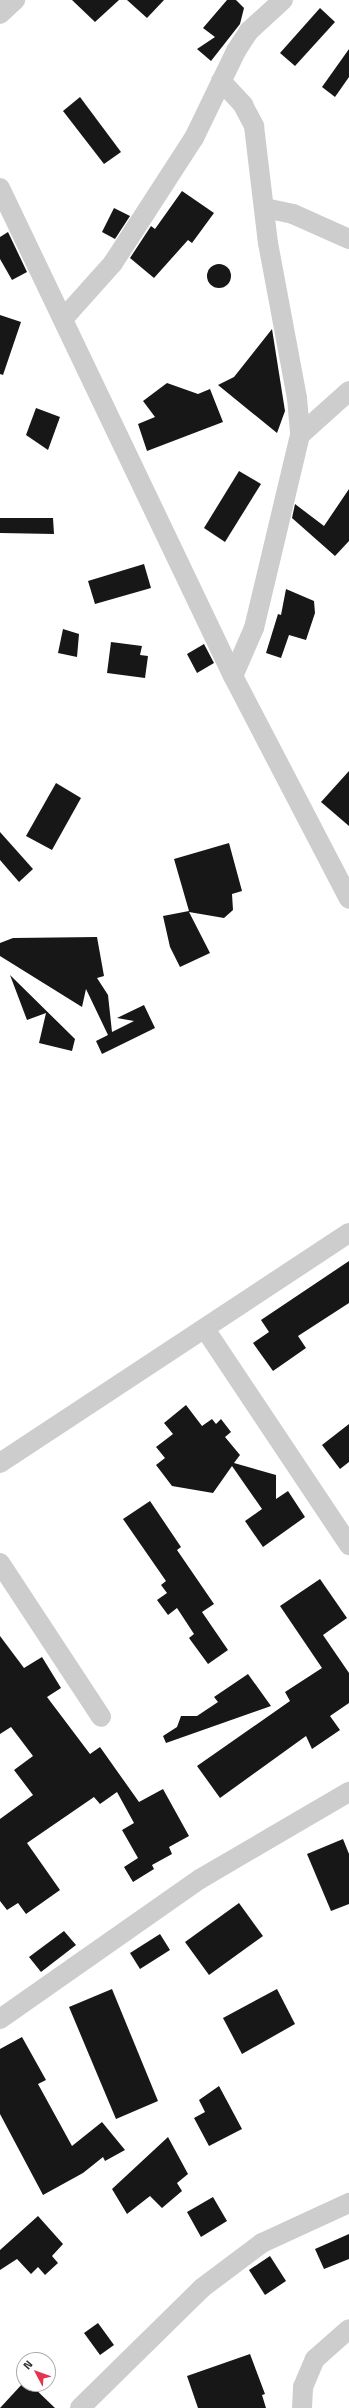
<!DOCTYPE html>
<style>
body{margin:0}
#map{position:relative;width:349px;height:2408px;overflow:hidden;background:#fff;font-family:"Titillium Web",sans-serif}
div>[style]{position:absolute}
.building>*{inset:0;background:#171717}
.round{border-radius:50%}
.street>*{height:20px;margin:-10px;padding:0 10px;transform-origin:10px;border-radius:10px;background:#cdcdcd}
span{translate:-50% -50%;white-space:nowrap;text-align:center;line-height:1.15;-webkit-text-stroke:4px #fff;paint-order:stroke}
.north{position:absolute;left:16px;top:2352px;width:40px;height:40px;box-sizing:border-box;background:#fff;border:1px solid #acacac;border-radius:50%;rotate:311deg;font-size:11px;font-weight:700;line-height:16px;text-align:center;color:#303030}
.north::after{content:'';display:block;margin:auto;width:14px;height:18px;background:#e3354f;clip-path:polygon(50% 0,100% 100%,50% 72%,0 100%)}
</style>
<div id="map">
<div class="building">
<i style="clip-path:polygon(72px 0,119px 0,95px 22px)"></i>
<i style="clip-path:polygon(127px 0,164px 0,147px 18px)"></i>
<i style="clip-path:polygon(227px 0,236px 0,244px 8px,240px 24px,211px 61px,197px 49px,215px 37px,203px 28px)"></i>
<i style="clip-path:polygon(320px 8px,335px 22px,295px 66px,280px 53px)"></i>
<i style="clip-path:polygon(349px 49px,349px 77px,335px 97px,322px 87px)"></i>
<i style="clip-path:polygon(80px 97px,121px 152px,104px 164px,63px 111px)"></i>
<i style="clip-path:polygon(182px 191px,214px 213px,192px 243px,188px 240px,154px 278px,130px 258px,151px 226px,155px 229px)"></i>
<i style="clip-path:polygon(114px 208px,130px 216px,115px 239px,102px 232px)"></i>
<i style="clip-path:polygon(8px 232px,27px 272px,12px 280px,0 259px,0 237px)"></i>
<i class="round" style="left:207px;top:264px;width:24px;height:24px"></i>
<i style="clip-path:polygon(0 315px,21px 322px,3px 375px,0 374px)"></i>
<i style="clip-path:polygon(272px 329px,285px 411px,277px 433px,218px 385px,234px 377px)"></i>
<i style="clip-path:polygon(167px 383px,198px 394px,210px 389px,223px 422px,147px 451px,138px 424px,155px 417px,143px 401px)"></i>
<i style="clip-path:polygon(36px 408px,60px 417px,48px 450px,26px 435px)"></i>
<i style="clip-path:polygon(239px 471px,261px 484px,225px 542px,204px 528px)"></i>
<i style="clip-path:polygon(349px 489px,349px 541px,335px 556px,292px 518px,295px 504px,324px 526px)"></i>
<i style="clip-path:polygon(0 518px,53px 518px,54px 534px,0 533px)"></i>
<i style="clip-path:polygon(144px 564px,151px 588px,95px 604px,88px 581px)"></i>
<i style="clip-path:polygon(286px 589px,314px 601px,315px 613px,306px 640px,289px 635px,281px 658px,266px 653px,278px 614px,281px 615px)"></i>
<i style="clip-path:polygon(63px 629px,79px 634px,77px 657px,58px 653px)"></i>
<i style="clip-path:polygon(111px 642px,142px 646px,140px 655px,148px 656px,145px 678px,107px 673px)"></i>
<i style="clip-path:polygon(204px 644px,214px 663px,197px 673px,187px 654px)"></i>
<i style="clip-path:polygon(349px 771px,349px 826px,321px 802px)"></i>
<i style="clip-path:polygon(56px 783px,81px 798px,52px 850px,26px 836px)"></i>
<i style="clip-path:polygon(0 832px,33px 869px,19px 882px,0 860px)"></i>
<i style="clip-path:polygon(229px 843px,242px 891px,232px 894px,233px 910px,224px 918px,189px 912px,210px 953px,180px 967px,170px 947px,163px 916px,189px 911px,174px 859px)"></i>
<i style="clip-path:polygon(97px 937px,104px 976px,97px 978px,108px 995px,112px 1032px,134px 1021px,117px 1018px,144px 1005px,155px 1028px,102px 1054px,96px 1041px,108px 1035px,86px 989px,82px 1007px,0 956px,0 943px,13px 938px)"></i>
<i style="clip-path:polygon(10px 975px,75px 1039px,72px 1051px,39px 1043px,46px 1013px,27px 1020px)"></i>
<i style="clip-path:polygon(349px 1261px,349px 1303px,298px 1336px,306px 1348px,273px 1371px,253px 1343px,269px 1332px,261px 1320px)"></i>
<i style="clip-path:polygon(186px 1405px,202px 1426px,212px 1419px,216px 1424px,221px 1419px,231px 1432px,225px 1437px,240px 1455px,234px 1463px,276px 1475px,276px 1499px,288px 1491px,305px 1517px,263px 1547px,245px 1521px,262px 1509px,232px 1466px,213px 1493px,172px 1486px,156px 1465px,165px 1458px,156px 1447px,173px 1434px,164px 1423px)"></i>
<i style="clip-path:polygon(349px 1424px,349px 1462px,340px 1469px,322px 1445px)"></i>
<i style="clip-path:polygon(150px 1501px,181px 1547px,177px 1550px,214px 1604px,202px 1612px,228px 1650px,208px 1664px,189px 1638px,194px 1634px,177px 1608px,168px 1615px,157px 1600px,167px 1593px,161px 1585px,166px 1581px,123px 1519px)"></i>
<i style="clip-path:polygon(320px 1579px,347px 1618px,323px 1635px,349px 1673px,349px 1703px,330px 1716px,340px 1730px,312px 1749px,306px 1736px,220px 1798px,197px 1766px,290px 1701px,285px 1692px,322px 1668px,280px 1606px)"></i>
<i style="clip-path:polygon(0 1636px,24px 1668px,42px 1657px,61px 1688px,47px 1697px,90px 1754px,100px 1747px,139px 1802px,163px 1789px,189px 1836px,169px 1847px,172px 1854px,152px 1865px,154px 1869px,133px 1882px,124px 1867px,138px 1858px,122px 1830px,134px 1823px,117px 1792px,100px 1804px,94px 1797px,27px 1843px,60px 1890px,26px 1914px,18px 1903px,7px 1910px,0 1901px,0 1819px,33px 1795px,14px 1770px,33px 1756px,11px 1727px,0 1734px)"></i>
<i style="clip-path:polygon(248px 1674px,271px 1706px,166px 1743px,163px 1736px,177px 1727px,181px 1716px,197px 1716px,218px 1702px,214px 1697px)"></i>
<i style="clip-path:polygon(343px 1839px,349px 1854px,349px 1904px,331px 1911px,307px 1854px)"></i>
<i style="clip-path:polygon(239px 1903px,263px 1936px,209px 1975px,185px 1942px)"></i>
<i style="clip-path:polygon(64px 1931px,76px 1945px,41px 1972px,29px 1957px)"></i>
<i style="clip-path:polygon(160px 1934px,170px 1950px,140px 1969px,130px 1953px)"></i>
<i style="clip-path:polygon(112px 1989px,158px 2101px,116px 2119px,69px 2007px)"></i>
<i style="clip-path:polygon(277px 1989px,295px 2024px,242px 2054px,223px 2018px)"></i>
<i style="clip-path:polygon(22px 2037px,46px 2080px,38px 2084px,72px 2146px,102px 2122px,125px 2150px,105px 2161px,103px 2157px,83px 2173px,43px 2195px,0 2114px,0 2049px)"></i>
<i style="clip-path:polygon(219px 2086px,242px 2129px,209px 2146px,194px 2118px,205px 2112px,199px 2100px)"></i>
<i style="clip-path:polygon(168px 2137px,188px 2174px,177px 2183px,182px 2191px,162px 2208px,150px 2196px,127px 2214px,112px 2189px)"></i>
<i style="clip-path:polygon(213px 2197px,227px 2221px,201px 2237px,187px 2212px)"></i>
<i style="clip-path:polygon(38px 2216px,63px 2244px,52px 2256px,58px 2263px,45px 2275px,38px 2267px,31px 2274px,17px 2259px,0 2270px,0 2250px)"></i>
<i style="clip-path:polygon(349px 2234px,349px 2259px,324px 2269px,315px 2249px)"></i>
<i style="clip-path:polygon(270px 2256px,286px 2281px,265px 2295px,249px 2270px)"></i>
<i style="clip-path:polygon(98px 2323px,114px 2345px,100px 2355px,84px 2333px)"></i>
<i style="clip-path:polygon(250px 2354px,265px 2394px,262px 2395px,266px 2408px,198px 2408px,187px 2376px)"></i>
<i style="clip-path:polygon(24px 2382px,30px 2384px,55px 2408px,0 2408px)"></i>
</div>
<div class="street">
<i style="left:0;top:14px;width:21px;rotate:-43deg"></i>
<i style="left:221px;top:81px;width:33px;rotate:47deg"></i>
<i style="left:243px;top:105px;width:24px;rotate:62deg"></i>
<i style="left:254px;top:126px;width:118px;rotate:83.2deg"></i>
<i style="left:268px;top:243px;width:158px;rotate:79.4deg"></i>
<i style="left:297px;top:398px;width:37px;rotate:85deg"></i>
<i style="left:300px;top:435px;width:198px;rotate:103.4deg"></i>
<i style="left:254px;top:628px;width:52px;rotate:113.6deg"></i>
<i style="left:0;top:188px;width:541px;rotate:64.48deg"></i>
<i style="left:233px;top:676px;width:251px;rotate:62.5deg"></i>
<i style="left:265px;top:208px;width:29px;rotate:12deg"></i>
<i style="left:293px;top:214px;width:61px;rotate:24.1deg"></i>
<i style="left:63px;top:319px;width:75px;rotate:-48.2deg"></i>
<i style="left:113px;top:263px;width:149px;rotate:-57.1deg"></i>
<i style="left:194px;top:138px;width:97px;rotate:-64.2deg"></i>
<i style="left:236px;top:51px;width:24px;rotate:-57deg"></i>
<i style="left:249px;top:31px;width:46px;rotate:-42.4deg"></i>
<i style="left:300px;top:435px;width:66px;rotate:-41.9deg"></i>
<i style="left:205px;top:1329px;width:260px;rotate:56.3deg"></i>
<i style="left:0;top:1463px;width:418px;rotate:-33.4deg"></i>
<i style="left:0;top:1563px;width:184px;rotate:56.7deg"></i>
<i style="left:0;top:2019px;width:244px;rotate:-35deg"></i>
<i style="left:200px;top:1879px;width:173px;rotate:-30.3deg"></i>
<i style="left:80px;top:2408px;width:171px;rotate:-44.5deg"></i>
<i style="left:202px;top:2288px;width:75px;rotate:-36.9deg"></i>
<i style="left:262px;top:2243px;width:96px;rotate:-24.7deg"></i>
<i style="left:302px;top:2408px;width:21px;rotate:-87deg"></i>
<i style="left:303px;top:2387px;width:30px;rotate:-67deg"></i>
<i style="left:315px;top:2359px;width:45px;rotate:-41.4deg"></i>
</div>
<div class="north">N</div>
</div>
